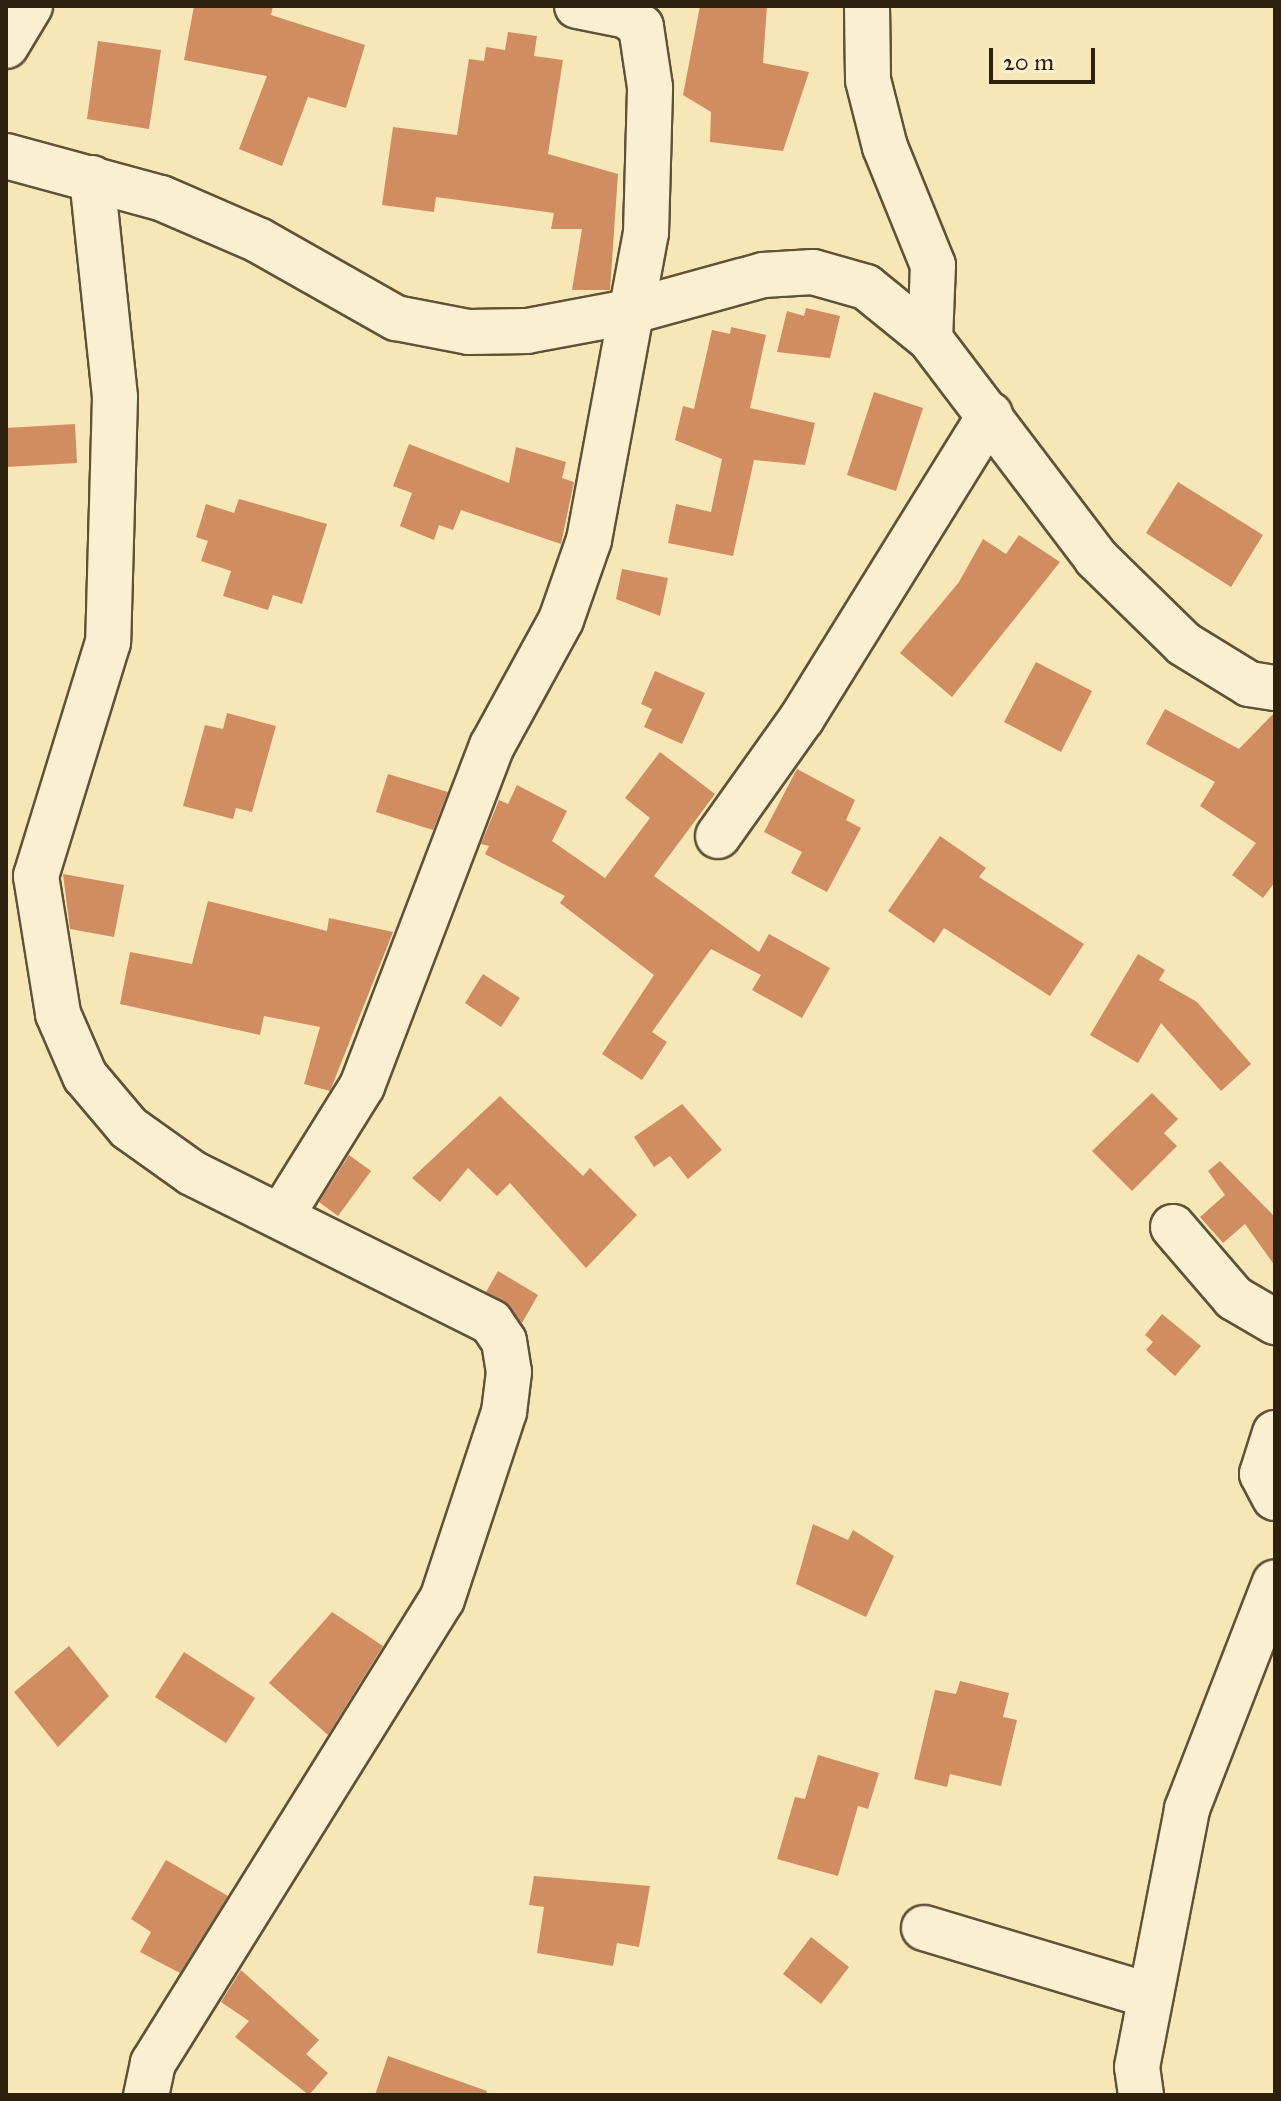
<!DOCTYPE html>
<style>
body{margin:0}
#map{position:relative;width:1281px;height:2101px;overflow:hidden;background:#f7e7b7;font-family:"IM FELL Great Primer",serif}
div>[style]{position:absolute}
.building>*{inset:0;background:#cf8d61}
.roads{filter:drop-shadow(2px 0 #605239) drop-shadow(-2px 0 #605239) drop-shadow(0 2px #605239) drop-shadow(0 -2px #605239)}
.minor>*{height:44px;margin:-22px;padding:0 22px;transform-origin:22px;border-radius:22px;background:#faefd0}
span{translate:-50% -50%;white-space:nowrap;text-align:center;line-height:1.15;-webkit-text-stroke:6px #faefd0;paint-order:stroke}
.frame{position:absolute;inset:0;border:8px solid #2d200f;pointer-events:none}
.scale{position:absolute;left:989px;top:48px;width:106px;height:36px;box-sizing:border-box;border:4px solid #2d200f;border-top:0;padding-left:10px;font-size:24px;line-height:28px;white-space:nowrap;color:#2d200f;-webkit-text-stroke:6px #faefd0;paint-order:stroke}
</style>
<div id="map">
<div class="building">
<i style="clip-path:polygon(194px 6px,273px 6px,271px 15px,365px 45px,346px 108px,308px 97px,282px 166px,239px 149px,267px 76px,184px 60px)"></i>
<i style="clip-path:polygon(700px 6px,767px 6px,763px 63px,809px 72px,783px 151px,710px 142px,711px 112px,683px 95px)"></i>
<i style="clip-path:polygon(508px 32px,537px 36px,534px 56px,563px 60px,548px 154px,618px 174px,610px 290px,572px 290px,582px 229px,551px 229px,554px 213px,436px 197px,434px 212px,382px 205px,393px 127px,457px 135px,469px 59px,484px 61px,486px 47px,505px 50px)"></i>
<i style="clip-path:polygon(98px 41px,161px 50px,149px 129px,87px 119px)"></i>
<i style="clip-path:polygon(806px 308px,840px 316px,830px 358px,777px 352px,787px 311px,804px 316px)"></i>
<i style="clip-path:polygon(731px 327px,766px 335px,750px 408px,815px 423px,805px 465px,754px 460px,733px 556px,668px 543px,676px 504px,711px 512px,722px 459px,675px 440px,683px 406px,694px 409px,712px 330px,730px 334px)"></i>
<i style="clip-path:polygon(874px 392px,923px 408px,896px 491px,847px 475px)"></i>
<i style="clip-path:polygon(75px 424px,77px 463px,6px 467px,6px 428px)"></i>
<i style="clip-path:polygon(409px 444px,509px 483px,516px 447px,566px 462px,562px 478px,574px 482px,561px 544px,461px 510px,453px 530px,439px 525px,434px 540px,400px 526px,412px 493px,393px 486px)"></i>
<i style="clip-path:polygon(1178px 482px,1263px 535px,1231px 587px,1146px 533px)"></i>
<i style="clip-path:polygon(239px 499px,327px 524px,302px 604px,273px 595px,268px 610px,223px 596px,231px 571px,201px 561px,208px 541px,196px 537px,206px 504px,234px 513px)"></i>
<i style="clip-path:polygon(1019px 535px,1060px 562px,952px 697px,900px 653px,959px 582px,983px 539px,1006px 554px)"></i>
<i style="clip-path:polygon(622px 569px,668px 578px,660px 616px,616px 599px)"></i>
<i style="clip-path:polygon(1036px 662px,1092px 691px,1061px 752px,1004px 722px)"></i>
<i style="clip-path:polygon(655px 671px,705px 693px,682px 744px,644px 727px,652px 709px,641px 704px)"></i>
<i style="clip-path:polygon(1165px 709px,1239px 749px,1275px 712px,1275px 882px,1263px 898px,1232px 875px,1256px 843px,1200px 806px,1215px 782px,1146px 744px)"></i>
<i style="clip-path:polygon(227px 713px,276px 726px,252px 812px,236px 808px,233px 819px,183px 806px,205px 725px,223px 729px)"></i>
<i style="clip-path:polygon(660px 752px,715px 794px,654px 876px,759px 952px,769px 934px,830px 968px,802px 1018px,752px 990px,761px 975px,711px 949px,652px 1032px,667px 1042px,642px 1080px,602px 1054px,654px 975px,560px 903px,565px 896px,485px 854px,489px 846px,481px 844px,499px 800px,508px 804px,517px 785px,567px 811px,552px 841px,605px 878px,650px 818px,625px 798px)"></i>
<i style="clip-path:polygon(797px 769px,855px 800px,846px 820px,861px 828px,827px 892px,791px 873px,802px 852px,764px 832px)"></i>
<i style="clip-path:polygon(388px 774px,448px 792px,433px 830px,376px 812px)"></i>
<i style="clip-path:polygon(940px 836px,986px 868px,979px 877px,1084px 944px,1050px 996px,944px 928px,934px 943px,888px 911px)"></i>
<i style="clip-path:polygon(63px 874px,124px 885px,114px 937px,70px 929px)"></i>
<i style="clip-path:polygon(208px 901px,327px 931px,329px 918px,393px 932px,330px 1091px,304px 1084px,320px 1027px,264px 1016px,260px 1035px,120px 1004px,130px 952px,192px 964px)"></i>
<i style="clip-path:polygon(1138px 954px,1165px 970px,1159px 980px,1197px 1002px,1251px 1064px,1221px 1091px,1161px 1023px,1138px 1063px,1090px 1035px)"></i>
<i style="clip-path:polygon(483px 974px,520px 998px,501px 1027px,465px 1003px)"></i>
<i style="clip-path:polygon(1152px 1093px,1178px 1119px,1164px 1133px,1177px 1146px,1132px 1191px,1092px 1151px)"></i>
<i style="clip-path:polygon(500px 1096px,583px 1176px,590px 1168px,637px 1215px,586px 1268px,510px 1183px,497px 1196px,468px 1168px,440px 1202px,412px 1178px)"></i>
<i style="clip-path:polygon(682px 1104px,722px 1150px,688px 1179px,670px 1156px,654px 1167px,634px 1137px)"></i>
<i style="clip-path:polygon(349px 1155px,371px 1171px,338px 1216px,319px 1202px)"></i>
<i style="clip-path:polygon(1220px 1161px,1275px 1217px,1275px 1266px,1245px 1224px,1223px 1243px,1200px 1217px,1225px 1195px,1208px 1171px)"></i>
<i style="clip-path:polygon(498px 1271px,538px 1295px,522px 1323px,486px 1292px)"></i>
<i style="clip-path:polygon(1162px 1314px,1201px 1346px,1175px 1376px,1146px 1350px,1153px 1342px,1145px 1335px)"></i>
<i style="clip-path:polygon(813px 1524px,848px 1540px,853px 1530px,894px 1556px,866px 1617px,796px 1584px)"></i>
<i style="clip-path:polygon(332px 1612px,383px 1646px,328px 1735px,269px 1683px)"></i>
<i style="clip-path:polygon(69px 1646px,109px 1696px,58px 1747px,14px 1692px)"></i>
<i style="clip-path:polygon(184px 1652px,255px 1698px,226px 1743px,155px 1697px)"></i>
<i style="clip-path:polygon(960px 1681px,1009px 1693px,1003px 1717px,1017px 1720px,1001px 1786px,950px 1774px,947px 1787px,914px 1779px,935px 1690px,956px 1694px)"></i>
<i style="clip-path:polygon(818px 1755px,879px 1773px,868px 1809px,858px 1806px,838px 1876px,777px 1859px,795px 1797px,805px 1799px)"></i>
<i style="clip-path:polygon(166px 1860px,228px 1896px,180px 1973px,140px 1952px,151px 1932px,131px 1919px)"></i>
<i style="clip-path:polygon(534px 1876px,650px 1886px,639px 1947px,617px 1943px,613px 1966px,537px 1953px,544px 1907px,529px 1905px)"></i>
<i style="clip-path:polygon(811px 1937px,849px 1967px,821px 2004px,783px 1974px)"></i>
<i style="clip-path:polygon(241px 1970px,319px 2040px,306px 2054px,328px 2073px,309px 2095px,235px 2037px,249px 2021px,221px 2002px)"></i>
<i style="clip-path:polygon(388px 2056px,487px 2091px,486px 2095px,375px 2095px)"></i>
</div>
<div class="roads">
<div class="minor">
<i style="left:867px;top:6px;width:74px;rotate:89.2deg"></i>
<i style="left:868px;top:80px;width:69px;rotate:75.8deg"></i>
<i style="left:885px;top:147px;width:127px;rotate:67.9deg"></i>
<i style="left:933px;top:265px;width:74px;rotate:92.3deg"></i>
<i style="left:6px;top:46px;width:47px;rotate:-59deg"></i>
<i style="left:6px;top:156px;width:161px;rotate:15.2deg"></i>
<i style="left:161px;top:198px;width:106px;rotate:23.4deg"></i>
<i style="left:258px;top:240px;width:159px;rotate:29.5deg"></i>
<i style="left:396px;top:318px;width:74px;rotate:10.9deg"></i>
<i style="left:469px;top:332px;width:58px;rotate:-1deg"></i>
<i style="left:527px;top:331px;width:104px;rotate:-10.6deg"></i>
<i style="left:629px;top:312px;width:139px;rotate:-15.4deg"></i>
<i style="left:763px;top:275px;width:50px;rotate:-3.4deg"></i>
<i style="left:813px;top:272px;width:55px;rotate:15.8deg"></i>
<i style="left:866px;top:287px;width:82px;rotate:39.1deg"></i>
<i style="left:930px;top:339px;width:275px;rotate:52.8deg"></i>
<i style="left:1096px;top:558px;width:123px;rotate:44.3deg"></i>
<i style="left:1184px;top:644px;width:76px;rotate:31.6deg"></i>
<i style="left:1249px;top:684px;width:26px;rotate:9deg"></i>
<i style="left:92px;top:178px;width:220px;rotate:84deg"></i>
<i style="left:115px;top:397px;width:245px;rotate:91.6deg"></i>
<i style="left:108px;top:642px;width:245px;rotate:107.1deg"></i>
<i style="left:36px;top:876px;width:140px;rotate:80.9deg"></i>
<i style="left:58px;top:1014px;width:68px;rotate:66.5deg"></i>
<i style="left:85px;top:1076px;width:68px;rotate:49.8deg"></i>
<i style="left:129px;top:1128px;width:77px;rotate:35.5deg"></i>
<i style="left:192px;top:1173px;width:334px;rotate:26.5deg"></i>
<i style="left:491px;top:1322px;width:23px;rotate:56deg"></i>
<i style="left:504px;top:1341px;width:31px;rotate:81deg"></i>
<i style="left:509px;top:1372px;width:40px;rotate:97.1deg"></i>
<i style="left:504px;top:1412px;width:197px;rotate:108.3deg"></i>
<i style="left:442px;top:1599px;width:547px;rotate:121.92deg"></i>
<i style="left:153px;top:2063px;width:33px;rotate:102deg"></i>
<i style="left:718px;top:836px;width:145px;rotate:-54.6deg"></i>
<i style="left:802px;top:718px;width:357px;rotate:-58.2deg"></i>
<i style="left:283px;top:1213px;width:150px;rotate:-58.1deg"></i>
<i style="left:362px;top:1086px;width:364px;rotate:-69.1deg"></i>
<i style="left:492px;top:746px;width:144px;rotate:-61.3deg"></i>
<i style="left:561px;top:620px;width:85px;rotate:-70.7deg"></i>
<i style="left:589px;top:540px;width:312px;rotate:-79.5deg"></i>
<i style="left:646px;top:233px;width:146px;rotate:-88.4deg"></i>
<i style="left:650px;top:87px;width:61px;rotate:-98.5deg"></i>
<i style="left:641px;top:27px;width:18px;rotate:-142deg"></i>
<i style="left:627px;top:16px;width:51px;rotate:-168.7deg"></i>
<i style="left:1173px;top:1227px;width:94px;rotate:49.3deg"></i>
<i style="left:1234px;top:1298px;width:48px;rotate:30.3deg"></i>
<i style="left:1275px;top:1433px;width:43px;rotate:107.6deg"></i>
<i style="left:1262px;top:1474px;width:27px;rotate:62deg"></i>
<i style="left:924px;top:1928px;width:236px;rotate:16.7deg"></i>
<i style="left:1141px;top:2095px;width:28px;rotate:-98deg"></i>
<i style="left:1137px;top:2067px;width:263px;rotate:-79deg"></i>
<i style="left:1187px;top:1809px;width:243px;rotate:-68.8deg"></i>
</div>
</div>
<div class="frame"></div>
<div class="scale">20 m</div>
</div>
